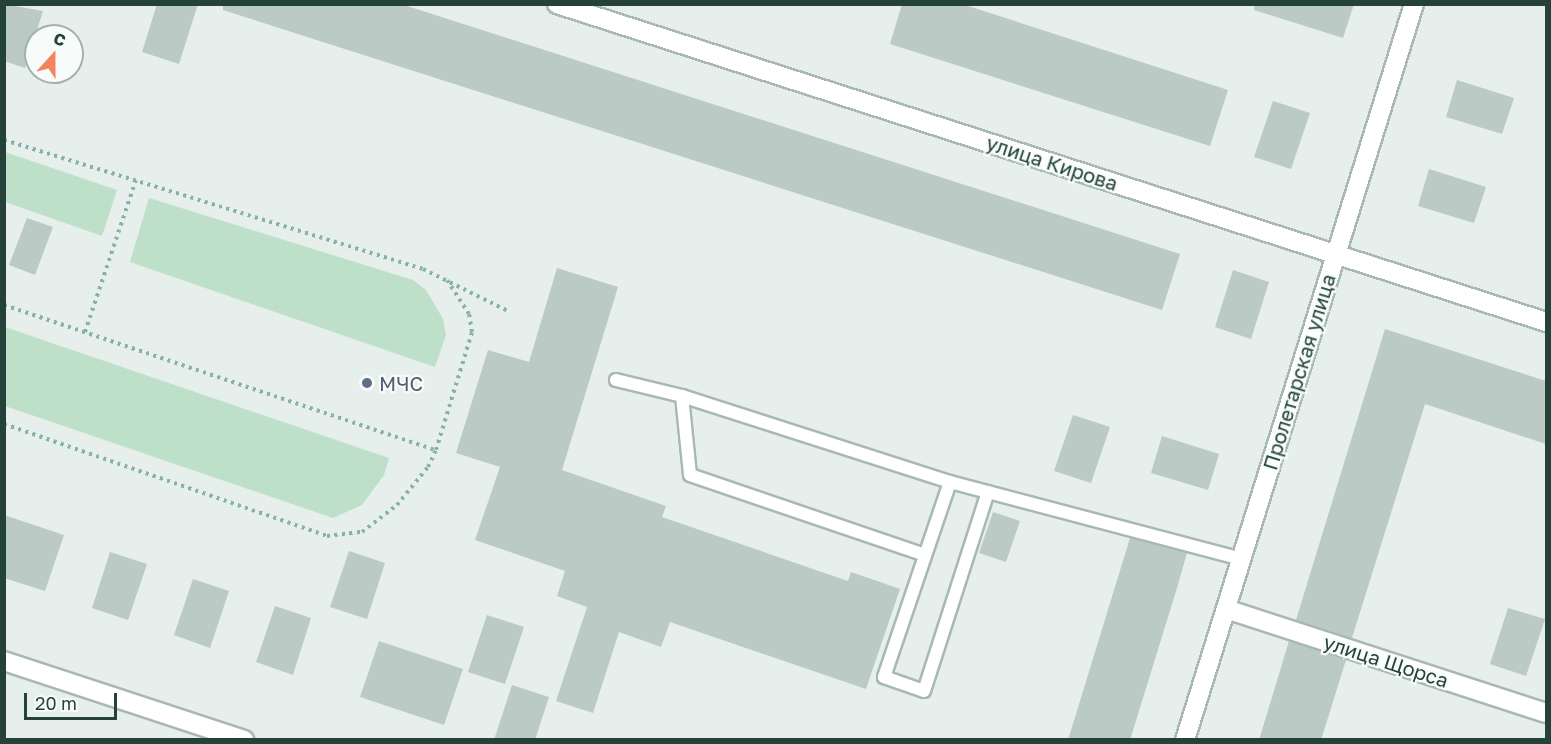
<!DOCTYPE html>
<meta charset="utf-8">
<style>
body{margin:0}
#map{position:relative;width:1551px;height:744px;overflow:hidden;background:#e6efeb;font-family:"Golos Text",sans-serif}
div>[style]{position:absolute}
.green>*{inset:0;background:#bfe0c8}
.building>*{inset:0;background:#bbcac4}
.path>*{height:4px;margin-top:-2px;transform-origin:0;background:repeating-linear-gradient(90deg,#86b3a5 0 3px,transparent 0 7.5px)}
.roads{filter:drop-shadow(2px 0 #a8b8b2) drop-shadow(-2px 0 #a8b8b2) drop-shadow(0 2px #a8b8b2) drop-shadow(0 -2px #a8b8b2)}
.lane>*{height:12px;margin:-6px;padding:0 6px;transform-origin:6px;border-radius:6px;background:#fff}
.street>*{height:18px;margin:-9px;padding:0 9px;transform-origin:9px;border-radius:9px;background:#fff}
.secondary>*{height:18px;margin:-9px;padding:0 9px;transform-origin:9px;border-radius:9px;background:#fff}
.dots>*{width:16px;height:16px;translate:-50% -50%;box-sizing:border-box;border:3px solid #f7fbf9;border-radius:50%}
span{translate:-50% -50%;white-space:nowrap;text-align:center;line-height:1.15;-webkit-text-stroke:4.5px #f7fbf9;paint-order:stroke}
.street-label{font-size:20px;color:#24423a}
.service-label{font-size:20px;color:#4e5e75}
.left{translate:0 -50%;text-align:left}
.frame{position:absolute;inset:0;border:6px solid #24423a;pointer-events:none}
.north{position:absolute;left:24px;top:24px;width:60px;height:60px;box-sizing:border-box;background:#f7fbf9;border:2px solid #a3b1ad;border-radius:50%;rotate:21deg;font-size:16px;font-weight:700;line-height:24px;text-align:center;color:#24423a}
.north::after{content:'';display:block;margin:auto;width:21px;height:27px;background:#f4845f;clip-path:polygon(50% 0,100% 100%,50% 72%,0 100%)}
.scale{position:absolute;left:24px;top:693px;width:93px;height:27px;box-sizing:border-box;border:3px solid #24423a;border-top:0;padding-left:8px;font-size:18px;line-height:21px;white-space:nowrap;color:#24423a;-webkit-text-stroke:4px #f7fbf9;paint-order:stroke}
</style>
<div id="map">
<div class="green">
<i style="clip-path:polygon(5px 152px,117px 190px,102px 236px,5px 202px)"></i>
<i style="clip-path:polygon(149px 198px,413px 280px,426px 290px,443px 319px,446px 335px,435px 367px,130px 262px)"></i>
<i style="clip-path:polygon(5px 327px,389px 458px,384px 475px,362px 505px,333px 518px,5px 406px)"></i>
</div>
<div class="building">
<i style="clip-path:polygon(4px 4px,43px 11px,25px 68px,4px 61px)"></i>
<i style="clip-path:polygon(157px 4px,198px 4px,179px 64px,142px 52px)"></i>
<i style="clip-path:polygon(223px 4px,401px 4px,1180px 254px,1162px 310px,223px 10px)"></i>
<i style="clip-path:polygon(902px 4px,962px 4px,1228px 90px,1210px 146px,890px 44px)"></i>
<i style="clip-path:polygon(1255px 4px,1354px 4px,1343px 38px,1254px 10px)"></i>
<i style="clip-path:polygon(1457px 80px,1514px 98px,1502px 134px,1446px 117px)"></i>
<i style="clip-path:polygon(1273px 101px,1310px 113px,1291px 169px,1254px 157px)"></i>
<i style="clip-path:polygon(1429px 169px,1486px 187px,1474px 223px,1418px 206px)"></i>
<i style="clip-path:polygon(27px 218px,53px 227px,35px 275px,9px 265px)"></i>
<i style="clip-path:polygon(557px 268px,618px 287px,562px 470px,666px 506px,662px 517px,848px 581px,851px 572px,900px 589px,866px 689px,670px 622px,661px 647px,619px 632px,593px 713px,556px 701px,587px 607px,557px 596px,565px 571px,475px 540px,500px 467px,456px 453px,488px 350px,529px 362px)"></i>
<i style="clip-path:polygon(1233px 270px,1269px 282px,1251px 339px,1215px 327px)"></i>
<i style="clip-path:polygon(1385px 329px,1546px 381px,1546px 444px,1425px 404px,1352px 638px,1296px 620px)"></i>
<i style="clip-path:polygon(1073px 415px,1110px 427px,1091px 483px,1054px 471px)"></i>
<i style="clip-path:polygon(1162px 436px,1219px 454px,1208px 490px,1151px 473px)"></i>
<i style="clip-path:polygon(993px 512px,1020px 521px,1006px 562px,979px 553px)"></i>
<i style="clip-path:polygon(4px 515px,64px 535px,45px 591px,4px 578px)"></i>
<i style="clip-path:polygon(1130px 538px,1187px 553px,1177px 588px,1130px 740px,1068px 740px)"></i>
<i style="clip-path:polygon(349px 551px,385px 563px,367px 619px,330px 607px)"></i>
<i style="clip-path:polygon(110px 552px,147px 564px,128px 620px,92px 608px)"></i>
<i style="clip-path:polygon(193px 579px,229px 591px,210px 648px,174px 635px)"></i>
<i style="clip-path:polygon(275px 606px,311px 618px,293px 675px,256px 662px)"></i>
<i style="clip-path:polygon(1508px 608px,1545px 619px,1526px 676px,1490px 664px)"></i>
<i style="clip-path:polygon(487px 615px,524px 627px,505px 684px,468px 672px)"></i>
<i style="clip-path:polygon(379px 641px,463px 669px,444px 725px,360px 697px)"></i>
<i style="clip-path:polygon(1289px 641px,1346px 660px,1321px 740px,1259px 740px)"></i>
<i style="clip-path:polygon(512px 685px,549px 697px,535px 740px,494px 740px)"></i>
</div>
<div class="path">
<i style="left:4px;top:140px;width:438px;rotate:17.1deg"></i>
<i style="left:423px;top:269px;width:97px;rotate:26.3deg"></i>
<i style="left:4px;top:305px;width:456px;rotate:18.6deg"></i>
<i style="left:85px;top:332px;width:160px;rotate:-71.5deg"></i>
<i style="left:4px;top:424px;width:342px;rotate:19.1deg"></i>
<i style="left:327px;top:536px;width:35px;rotate:-7deg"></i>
<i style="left:362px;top:532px;width:44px;rotate:-37.6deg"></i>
<i style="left:397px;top:505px;width:49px;rotate:-50.8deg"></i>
<i style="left:428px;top:467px;width:19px;rotate:-65deg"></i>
<i style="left:436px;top:450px;width:123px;rotate:-73deg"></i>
<i style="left:472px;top:332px;width:18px;rotate:-99deg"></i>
<i style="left:469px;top:314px;width:40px;rotate:-122.9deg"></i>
</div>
<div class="roads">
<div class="lane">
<i style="left:616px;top:380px;width:68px;rotate:13.6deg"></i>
<i style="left:682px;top:396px;width:79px;rotate:84.2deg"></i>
<i style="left:690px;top:475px;width:248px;rotate:18.8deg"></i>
<i style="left:682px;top:396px;width:281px;rotate:17.8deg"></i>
<i style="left:950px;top:482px;width:301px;rotate:14.8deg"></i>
<i style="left:950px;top:482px;width:206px;rotate:108.7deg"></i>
<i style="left:884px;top:677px;width:42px;rotate:19.3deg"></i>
<i style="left:924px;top:691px;width:209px;rotate:-72.2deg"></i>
</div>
<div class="street">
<i style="left:1226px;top:609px;width:336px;rotate:18deg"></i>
<i style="left:4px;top:661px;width:253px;rotate:18.2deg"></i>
<i style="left:1185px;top:740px;width:771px;rotate:-72.72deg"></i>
</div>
<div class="secondary">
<i style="left:557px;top:4px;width:1039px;rotate:17.82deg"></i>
</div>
</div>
<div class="dots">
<i style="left:367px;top:383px;background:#5c6f8a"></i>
</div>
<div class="street-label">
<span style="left:1052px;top:163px;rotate:18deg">улица Кирова</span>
<span style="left:1299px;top:372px;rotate:-73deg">Пролетарская улица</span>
<span style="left:1386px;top:661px;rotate:18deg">улица Щорса</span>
</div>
<div class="service-label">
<span class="left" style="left:379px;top:383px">МЧС</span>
</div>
<div class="frame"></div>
<div class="north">С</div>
<div class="scale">20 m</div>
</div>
